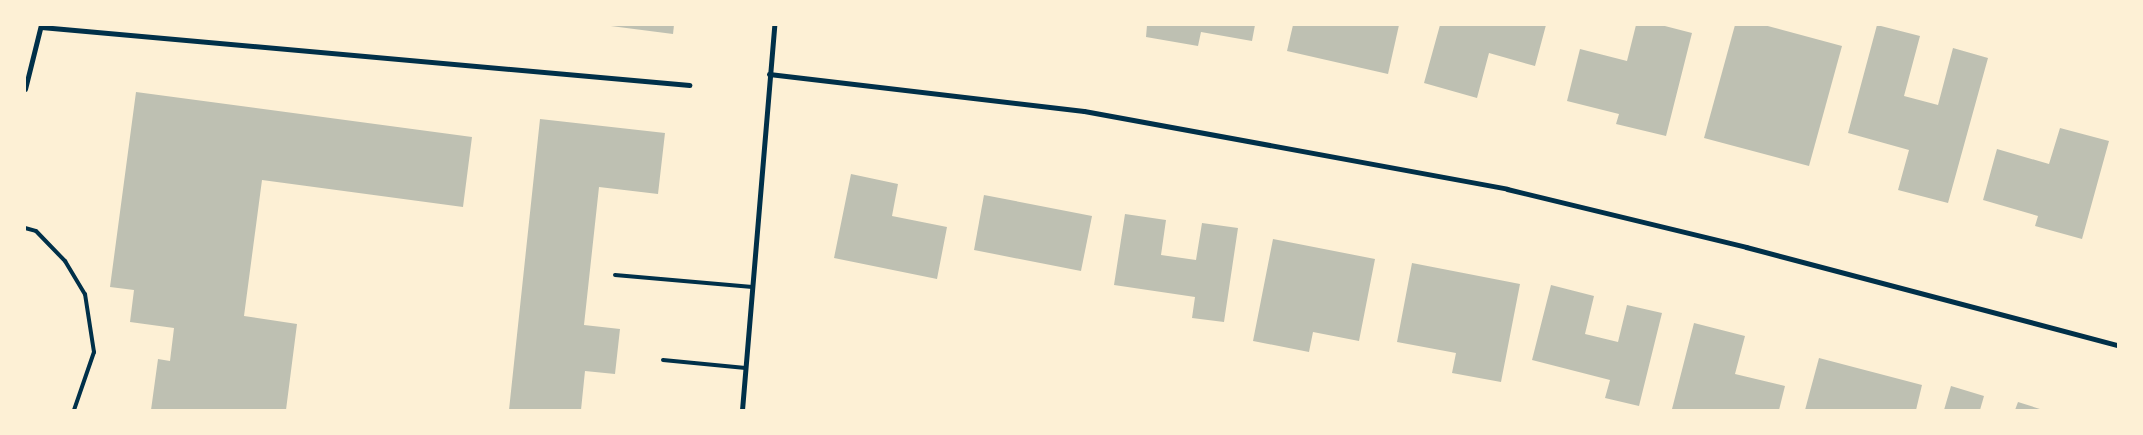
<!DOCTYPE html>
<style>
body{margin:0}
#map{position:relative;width:2143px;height:435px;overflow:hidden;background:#fdf0d5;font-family:"Space Grotesk",sans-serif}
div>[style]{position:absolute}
.building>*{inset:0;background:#bec0b2}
.service>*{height:4px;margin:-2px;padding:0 2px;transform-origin:2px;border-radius:2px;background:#003049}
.minor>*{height:5px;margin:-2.5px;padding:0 2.5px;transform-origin:2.5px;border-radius:2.5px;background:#003049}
span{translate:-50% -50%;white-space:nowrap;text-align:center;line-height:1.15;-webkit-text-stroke:4.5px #fdf0d5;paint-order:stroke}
.frame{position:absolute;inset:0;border:26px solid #fdf0d5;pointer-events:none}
</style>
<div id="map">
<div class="building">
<i style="clip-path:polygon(603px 25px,674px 25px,673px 34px)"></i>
<i style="clip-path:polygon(1147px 25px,1255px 25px,1252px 41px,1201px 32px,1198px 46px,1146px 37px)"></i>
<i style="clip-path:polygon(1293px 25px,1399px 25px,1388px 74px,1287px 51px)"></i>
<i style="clip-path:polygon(1440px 25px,1546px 25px,1535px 66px,1489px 53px,1477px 98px,1424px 83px)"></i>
<i style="clip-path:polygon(1636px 25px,1661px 25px,1692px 33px,1666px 136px,1616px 124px,1619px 114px,1567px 101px,1580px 49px,1627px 61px)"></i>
<i style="clip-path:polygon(1735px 25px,1764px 25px,1842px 46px,1809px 166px,1704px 138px)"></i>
<i style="clip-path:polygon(1877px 25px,1920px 36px,1904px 96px,1938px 105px,1953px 48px,1988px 58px,1948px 203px,1898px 190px,1909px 150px,1848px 133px)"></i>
<i style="clip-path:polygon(136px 92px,472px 137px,463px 207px,262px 180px,244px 316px,297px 324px,286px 410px,151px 410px,158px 359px,170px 361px,174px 328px,130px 322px,134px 290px,110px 287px)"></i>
<i style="clip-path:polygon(540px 119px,665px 133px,658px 194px,599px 187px,584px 325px,620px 329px,615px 374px,585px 371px,581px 410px,509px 410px)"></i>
<i style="clip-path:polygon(2060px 128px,2109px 141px,2082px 239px,2035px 226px,2038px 216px,1983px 200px,1997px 149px,2049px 164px)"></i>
<i style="clip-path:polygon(851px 174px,898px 184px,892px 216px,947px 227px,937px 279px,834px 258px)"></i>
<i style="clip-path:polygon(984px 195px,1092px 216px,1081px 271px,974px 250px)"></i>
<i style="clip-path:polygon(1125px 214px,1166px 220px,1161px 255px,1196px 260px,1202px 223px,1238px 228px,1224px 322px,1192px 318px,1195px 297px,1114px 285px)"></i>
<i style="clip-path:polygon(1273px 239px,1375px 259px,1359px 341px,1313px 332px,1309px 352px,1253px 341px)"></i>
<i style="clip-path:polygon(1412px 263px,1520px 284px,1501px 382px,1452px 373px,1456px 353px,1397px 342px)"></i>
<i style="clip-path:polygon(1551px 285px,1594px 296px,1585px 334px,1618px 342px,1627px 305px,1662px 313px,1639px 406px,1605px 398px,1610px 380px,1532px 360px)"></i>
<i style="clip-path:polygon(1694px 323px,1745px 336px,1735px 374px,1785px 386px,1779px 410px,1672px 409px)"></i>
<i style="clip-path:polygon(1819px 358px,1922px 385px,1916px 410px,1805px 410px)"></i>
<i style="clip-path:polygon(1951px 386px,1984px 396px,1980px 410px,1944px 410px)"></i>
<i style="clip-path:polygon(2018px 402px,2043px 410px,2015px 410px)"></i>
</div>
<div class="service">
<i style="left:25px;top:228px;width:11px;rotate:15deg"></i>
<i style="left:36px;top:231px;width:42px;rotate:46deg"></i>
<i style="left:65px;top:261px;width:39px;rotate:59deg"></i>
<i style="left:85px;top:294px;width:59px;rotate:81.2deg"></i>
<i style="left:94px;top:352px;width:61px;rotate:109deg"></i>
<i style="left:615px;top:275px;width:138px;rotate:5deg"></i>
<i style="left:663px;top:360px;width:83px;rotate:5.5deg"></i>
</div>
<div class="minor">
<i style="left:41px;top:27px;width:651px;rotate:5.11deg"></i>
<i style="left:769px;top:74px;width:317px;rotate:6.7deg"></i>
<i style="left:1084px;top:111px;width:430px;rotate:10.4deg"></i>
<i style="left:1507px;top:189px;width:246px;rotate:13.6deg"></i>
<i style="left:1746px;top:247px;width:385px;rotate:14.8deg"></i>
<i style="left:25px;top:89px;width:66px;rotate:-76deg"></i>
<i style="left:742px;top:410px;width:386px;rotate:-85.2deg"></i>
</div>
<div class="frame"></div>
</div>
